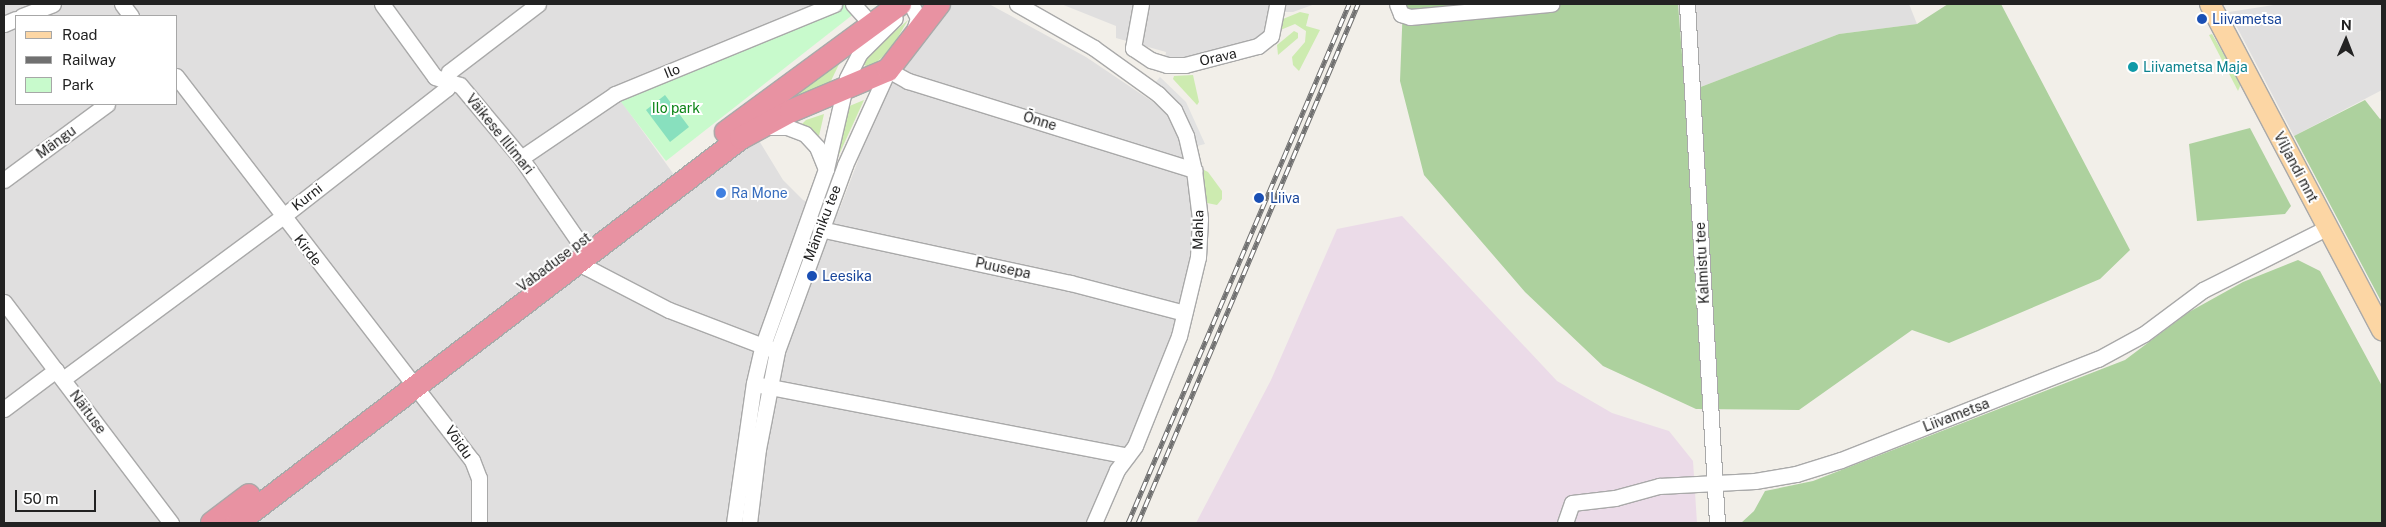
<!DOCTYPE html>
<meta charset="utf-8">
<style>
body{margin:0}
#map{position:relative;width:2386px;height:527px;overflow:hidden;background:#f2efe9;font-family:"Public Sans",sans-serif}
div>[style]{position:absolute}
.residential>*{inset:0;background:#e0dfdf}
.industrial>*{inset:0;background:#ebdbe8}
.grass>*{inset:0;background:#cdebb0}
.forest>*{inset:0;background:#add19e}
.park>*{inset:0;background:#c8facc}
.pitch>*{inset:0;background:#88e0be}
.parking>*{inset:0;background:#e2e2e2}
.roads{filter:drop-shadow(1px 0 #a9a9a9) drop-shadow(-1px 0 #a9a9a9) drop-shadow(0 1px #a9a9a9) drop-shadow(0 -1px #a9a9a9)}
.minor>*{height:15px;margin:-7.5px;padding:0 7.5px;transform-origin:7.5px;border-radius:7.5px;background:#fff}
.major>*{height:20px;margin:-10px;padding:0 10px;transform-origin:10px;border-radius:10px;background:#fcd6a4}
.highway>*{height:22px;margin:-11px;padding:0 11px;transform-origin:11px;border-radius:11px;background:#e892a2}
.rail>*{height:5px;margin-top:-2.5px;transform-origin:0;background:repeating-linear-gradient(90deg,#fff 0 9px,#707070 0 18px);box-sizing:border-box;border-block:1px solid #707070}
.dots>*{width:14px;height:14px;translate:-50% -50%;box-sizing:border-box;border:2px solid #fff;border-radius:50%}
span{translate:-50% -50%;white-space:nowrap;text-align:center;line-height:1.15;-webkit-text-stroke:4px #fff;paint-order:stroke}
.transit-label{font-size:14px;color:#164399}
.left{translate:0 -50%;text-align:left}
.street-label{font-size:14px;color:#222}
.culture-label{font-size:14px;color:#0d838f}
.park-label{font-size:14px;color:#0c8416}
.shop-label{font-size:14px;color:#366cbe}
.frame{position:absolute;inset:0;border:5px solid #222;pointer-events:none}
.legend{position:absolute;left:15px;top:15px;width:162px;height:90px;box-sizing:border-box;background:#fff;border:1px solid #a7a7a7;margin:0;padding:6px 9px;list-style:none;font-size:15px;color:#222}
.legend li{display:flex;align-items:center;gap:10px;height:25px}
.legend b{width:25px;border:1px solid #a7a7a7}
.north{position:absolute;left:2321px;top:15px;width:50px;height:50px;-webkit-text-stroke:4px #fff;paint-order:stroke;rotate:1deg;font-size:14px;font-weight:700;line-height:20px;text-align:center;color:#222}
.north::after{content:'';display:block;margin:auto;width:18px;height:22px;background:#222;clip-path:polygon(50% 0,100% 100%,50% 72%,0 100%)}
.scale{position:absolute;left:15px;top:490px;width:81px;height:22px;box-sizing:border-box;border:2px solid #222;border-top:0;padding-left:6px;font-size:15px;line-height:18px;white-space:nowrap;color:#222;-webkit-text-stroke:4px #fff;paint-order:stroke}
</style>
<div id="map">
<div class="residential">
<i style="clip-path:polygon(evenodd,4px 4px,834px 4px,616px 94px,685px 190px,758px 139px,783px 180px,803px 200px,838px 213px,858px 161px,861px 126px,939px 4px,989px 4px,1086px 57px,1156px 104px,1174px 110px,1200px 219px,1184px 313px,1094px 523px,4px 523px,4px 4px,16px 16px,176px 16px,176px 104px,16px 104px,16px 16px)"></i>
<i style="clip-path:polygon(1061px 4px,1315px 4px,1293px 12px,1276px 12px,1271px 36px,1219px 57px,1165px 59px,1166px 52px,1116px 38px,1116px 26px)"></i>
<i style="clip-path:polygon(1678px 4px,1909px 4px,1917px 24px,1839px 34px,1685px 93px)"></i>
<i style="clip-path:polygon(2280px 4px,2382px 4px,2382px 90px,2294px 136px,2229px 12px)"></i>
</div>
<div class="industrial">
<i style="clip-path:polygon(1402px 216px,1557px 381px,1612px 413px,1669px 431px,1693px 461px,1697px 523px,1196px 523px,1271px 380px,1337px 229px)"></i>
</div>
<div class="grass">
<i style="clip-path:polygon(1300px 12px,1309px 14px,1306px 26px,1320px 30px,1299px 71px,1293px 65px,1292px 57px,1305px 42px,1306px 31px,1295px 24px,1278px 31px,1283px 19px)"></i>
<i style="clip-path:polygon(908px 20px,891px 49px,878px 61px,869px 68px,863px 64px,875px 49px)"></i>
<i style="clip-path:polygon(1294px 31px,1298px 33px,1298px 38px,1278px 55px,1277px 45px)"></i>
<i style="clip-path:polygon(2212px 34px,2241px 84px,2238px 91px,2209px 35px)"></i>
<i style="clip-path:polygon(841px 60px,829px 85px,761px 116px)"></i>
<i style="clip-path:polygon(1193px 75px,1199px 102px,1197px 105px,1173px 79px,1174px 76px)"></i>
<i style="clip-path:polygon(864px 100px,837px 159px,847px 107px)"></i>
<i style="clip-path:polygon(824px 114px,819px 136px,802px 124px,806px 120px)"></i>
<i style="clip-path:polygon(1202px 169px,1208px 172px,1222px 191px,1222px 199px,1217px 205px,1207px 203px,1205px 199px)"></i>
</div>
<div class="forest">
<i style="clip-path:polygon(1403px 4px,1678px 4px,1685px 93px,1839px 34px,1917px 24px,1948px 4px,2001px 4px,2130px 250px,2100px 279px,1949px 343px,1912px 330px,1799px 410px,1696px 409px,1603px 366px,1525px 292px,1424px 175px,1400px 81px)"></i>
<i style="clip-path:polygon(2365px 100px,2380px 119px,2382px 118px,2382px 303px,2294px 136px)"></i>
<i style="clip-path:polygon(2250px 128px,2291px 206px,2285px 214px,2197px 221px,2189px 144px)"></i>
<i style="clip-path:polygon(2298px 260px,2320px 271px,2382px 386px,2382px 523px,1741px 523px,1754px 511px,1765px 491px,1813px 481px,2125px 360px,2189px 312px,2243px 282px)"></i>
</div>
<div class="park">
<i style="clip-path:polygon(834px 4px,854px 4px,860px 9px,666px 161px,615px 94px)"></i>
</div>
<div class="pitch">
<i style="clip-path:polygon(665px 95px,689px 127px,670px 142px,646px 110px)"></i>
</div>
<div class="parking">
<i style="clip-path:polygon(1160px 77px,1186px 102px,1205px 144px,1197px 146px,1183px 111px,1155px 83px)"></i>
</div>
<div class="roads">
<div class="minor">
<i style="left:122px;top:4px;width:15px;rotate:53deg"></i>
<i style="left:382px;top:4px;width:90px;rotate:54deg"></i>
<i style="left:435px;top:77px;width:26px;rotate:18deg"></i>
<i style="left:460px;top:85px;width:95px;rotate:50.1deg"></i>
<i style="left:521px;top:158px;width:118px;rotate:55.4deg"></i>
<i style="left:853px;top:4px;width:25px;rotate:48deg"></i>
<i style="left:911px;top:4px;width:16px;rotate:63deg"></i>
<i style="left:918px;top:18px;width:16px;rotate:108deg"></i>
<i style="left:1017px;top:4px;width:89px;rotate:29.7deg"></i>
<i style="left:1094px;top:48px;width:79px;rotate:35.7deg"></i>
<i style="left:1158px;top:94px;width:23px;rotate:45deg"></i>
<i style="left:1174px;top:110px;width:29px;rotate:65deg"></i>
<i style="left:1186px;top:136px;width:35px;rotate:77deg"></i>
<i style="left:1194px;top:170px;width:49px;rotate:83deg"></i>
<i style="left:1200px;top:219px;width:38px;rotate:93deg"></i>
<i style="left:1198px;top:257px;width:81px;rotate:103.5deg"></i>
<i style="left:1179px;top:336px;width:118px;rotate:111.8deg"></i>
<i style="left:1135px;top:446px;width:30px;rotate:127deg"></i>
<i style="left:1117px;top:470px;width:58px;rotate:113.5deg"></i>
<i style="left:1141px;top:4px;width:45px;rotate:100.3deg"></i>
<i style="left:1133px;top:48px;width:22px;rotate:34deg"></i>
<i style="left:1151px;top:60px;width:17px;rotate:17deg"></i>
<i style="left:1167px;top:65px;width:18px"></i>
<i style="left:1185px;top:65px;width:75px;rotate:-14.6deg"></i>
<i style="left:1258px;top:46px;width:16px;rotate:-38deg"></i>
<i style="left:1271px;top:36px;width:33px;rotate:-79deg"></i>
<i style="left:1397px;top:4px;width:11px;rotate:68deg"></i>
<i style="left:1401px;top:14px;width:9px;rotate:18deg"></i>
<i style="left:1410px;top:17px;width:142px;rotate:-5.3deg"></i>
<i style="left:1687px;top:4px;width:520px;rotate:86.69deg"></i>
<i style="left:22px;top:16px;width:33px;rotate:-21deg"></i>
<i style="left:4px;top:24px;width:13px;rotate:-23deg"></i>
<i style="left:176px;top:76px;width:485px;rotate:52.4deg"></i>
<i style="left:472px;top:460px;width:19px;rotate:69deg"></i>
<i style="left:479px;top:478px;width:45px;rotate:90deg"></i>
<i style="left:764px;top:127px;width:23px"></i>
<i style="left:787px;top:127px;width:19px;rotate:21deg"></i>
<i style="left:805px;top:134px;width:18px;rotate:47deg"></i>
<i style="left:817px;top:147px;width:24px;rotate:68deg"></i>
<i style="left:521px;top:158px;width:114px;rotate:-34.2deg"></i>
<i style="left:615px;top:94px;width:237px;rotate:-22.3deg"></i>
<i style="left:4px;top:180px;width:128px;rotate:-36.4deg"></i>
<i style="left:820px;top:229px;width:256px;rotate:12.2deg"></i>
<i style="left:1070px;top:283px;width:118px;rotate:14.7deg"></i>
<i style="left:581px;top:260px;width:9px;rotate:54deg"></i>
<i style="left:586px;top:267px;width:93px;rotate:27.4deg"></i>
<i style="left:669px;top:310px;width:109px;rotate:20.9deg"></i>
<i style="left:4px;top:302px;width:277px;rotate:52.9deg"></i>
<i style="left:63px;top:379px;width:272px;rotate:-36.5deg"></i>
<i style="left:282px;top:217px;width:209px;rotate:-38deg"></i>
<i style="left:447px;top:88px;width:16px;rotate:-83deg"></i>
<i style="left:449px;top:72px;width:112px;rotate:-37.4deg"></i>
<i style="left:760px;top:385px;width:374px;rotate:10.9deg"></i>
<i style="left:4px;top:409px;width:65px;rotate:-36.9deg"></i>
<i style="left:734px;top:523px;width:141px;rotate:-81.9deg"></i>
<i style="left:754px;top:383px;width:39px;rotate:-77deg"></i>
<i style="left:763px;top:345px;width:187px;rotate:-70.3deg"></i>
<i style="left:826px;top:169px;width:93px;rotate:-77deg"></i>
<i style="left:847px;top:78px;width:28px;rotate:-63deg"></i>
<i style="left:860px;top:53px;width:49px;rotate:-45deg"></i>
<i style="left:749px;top:523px;width:75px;rotate:-83.1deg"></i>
<i style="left:758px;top:449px;width:100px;rotate:-79deg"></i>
<i style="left:777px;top:351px;width:198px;rotate:-69.9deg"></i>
<i style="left:845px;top:165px;width:104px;rotate:-65.6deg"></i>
<i style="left:888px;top:70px;width:23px;rotate:29deg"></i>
<i style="left:908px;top:81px;width:300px;rotate:17.3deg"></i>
<i style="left:1565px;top:523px;width:21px;rotate:-71deg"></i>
<i style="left:1572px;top:503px;width:43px;rotate:-6.6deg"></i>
<i style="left:1615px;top:498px;width:46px;rotate:-15.3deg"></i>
<i style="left:1659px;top:486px;width:96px;rotate:-3deg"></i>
<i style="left:1755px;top:481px;width:42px;rotate:-9.7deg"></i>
<i style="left:1796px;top:474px;width:47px;rotate:-17.3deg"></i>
<i style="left:1841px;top:460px;width:276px;rotate:-21.5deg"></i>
<i style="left:2098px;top:359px;width:52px;rotate:-28.5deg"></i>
<i style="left:2144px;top:334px;width:74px;rotate:-36.7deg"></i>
<i style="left:2203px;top:290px;width:140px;rotate:-26.7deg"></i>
</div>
<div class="major">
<i style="left:2210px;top:4px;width:369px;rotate:62.2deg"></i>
</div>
<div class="highway">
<i style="left:726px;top:132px;width:216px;rotate:-36.3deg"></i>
<i style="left:212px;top:523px;width:46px;rotate:-37.1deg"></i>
<i style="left:237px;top:523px;width:634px;rotate:-37.38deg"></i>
<i style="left:741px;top:138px;width:57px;rotate:-28.4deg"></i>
<i style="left:791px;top:111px;width:105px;rotate:-22.9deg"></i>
<i style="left:888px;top:70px;width:83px;rotate:-52.3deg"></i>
</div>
</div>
<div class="rail">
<i style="left:1128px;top:523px;width:564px;rotate:-66.93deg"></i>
<i style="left:1138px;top:523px;width:564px;rotate:-67.03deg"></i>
</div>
<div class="dots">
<i style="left:2202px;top:19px;background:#1a4fb4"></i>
<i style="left:2133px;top:67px;background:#0f9aa8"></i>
<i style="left:721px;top:193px;background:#3f7fe0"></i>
<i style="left:1259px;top:198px;background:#1a4fb4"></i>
<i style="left:812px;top:276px;background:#1a4fb4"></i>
</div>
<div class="transit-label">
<span class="left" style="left:2212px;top:19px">Liivametsa</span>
<span class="left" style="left:1270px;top:198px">Liiva</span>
<span class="left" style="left:822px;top:276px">Leesika</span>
</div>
<div class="street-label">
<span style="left:1218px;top:57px;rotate:-13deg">Orava</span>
<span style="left:672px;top:71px;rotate:-22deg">Ilo</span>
<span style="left:1040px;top:121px;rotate:17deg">Õnne</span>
<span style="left:500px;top:134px;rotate:51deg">Väikese Illimari</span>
<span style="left:56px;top:142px;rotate:-36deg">Mängu</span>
<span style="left:2296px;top:167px;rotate:62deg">Viljandi mnt</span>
<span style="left:307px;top:197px;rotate:-38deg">Kurni</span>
<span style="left:822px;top:223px;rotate:-69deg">Männiku tee</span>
<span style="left:1198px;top:230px;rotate:-89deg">Mahla</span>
<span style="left:308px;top:250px;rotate:52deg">Kirde</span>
<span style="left:554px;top:262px;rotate:-37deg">Vabaduse pst</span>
<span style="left:1702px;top:263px;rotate:-93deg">Kalmistu tee</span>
<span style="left:1003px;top:268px;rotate:12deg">Puusepa</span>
<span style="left:88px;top:412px;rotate:53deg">Näituse</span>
<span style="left:1956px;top:415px;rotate:-21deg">Liivametsa</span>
<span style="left:459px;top:442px;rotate:55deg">Võidu</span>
</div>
<div class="culture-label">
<span class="left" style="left:2143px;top:67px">Liivametsa Maja</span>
</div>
<div class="park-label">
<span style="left:676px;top:108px">Ilo park</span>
</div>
<div class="shop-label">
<span class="left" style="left:731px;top:193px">Ra Mone</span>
</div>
<div class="frame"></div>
<ul class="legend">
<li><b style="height:6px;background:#fcd6a4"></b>Road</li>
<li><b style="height:6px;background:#707070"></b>Railway</li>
<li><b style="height:14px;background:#c8facc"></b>Park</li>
</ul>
<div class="north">N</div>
<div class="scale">50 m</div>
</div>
